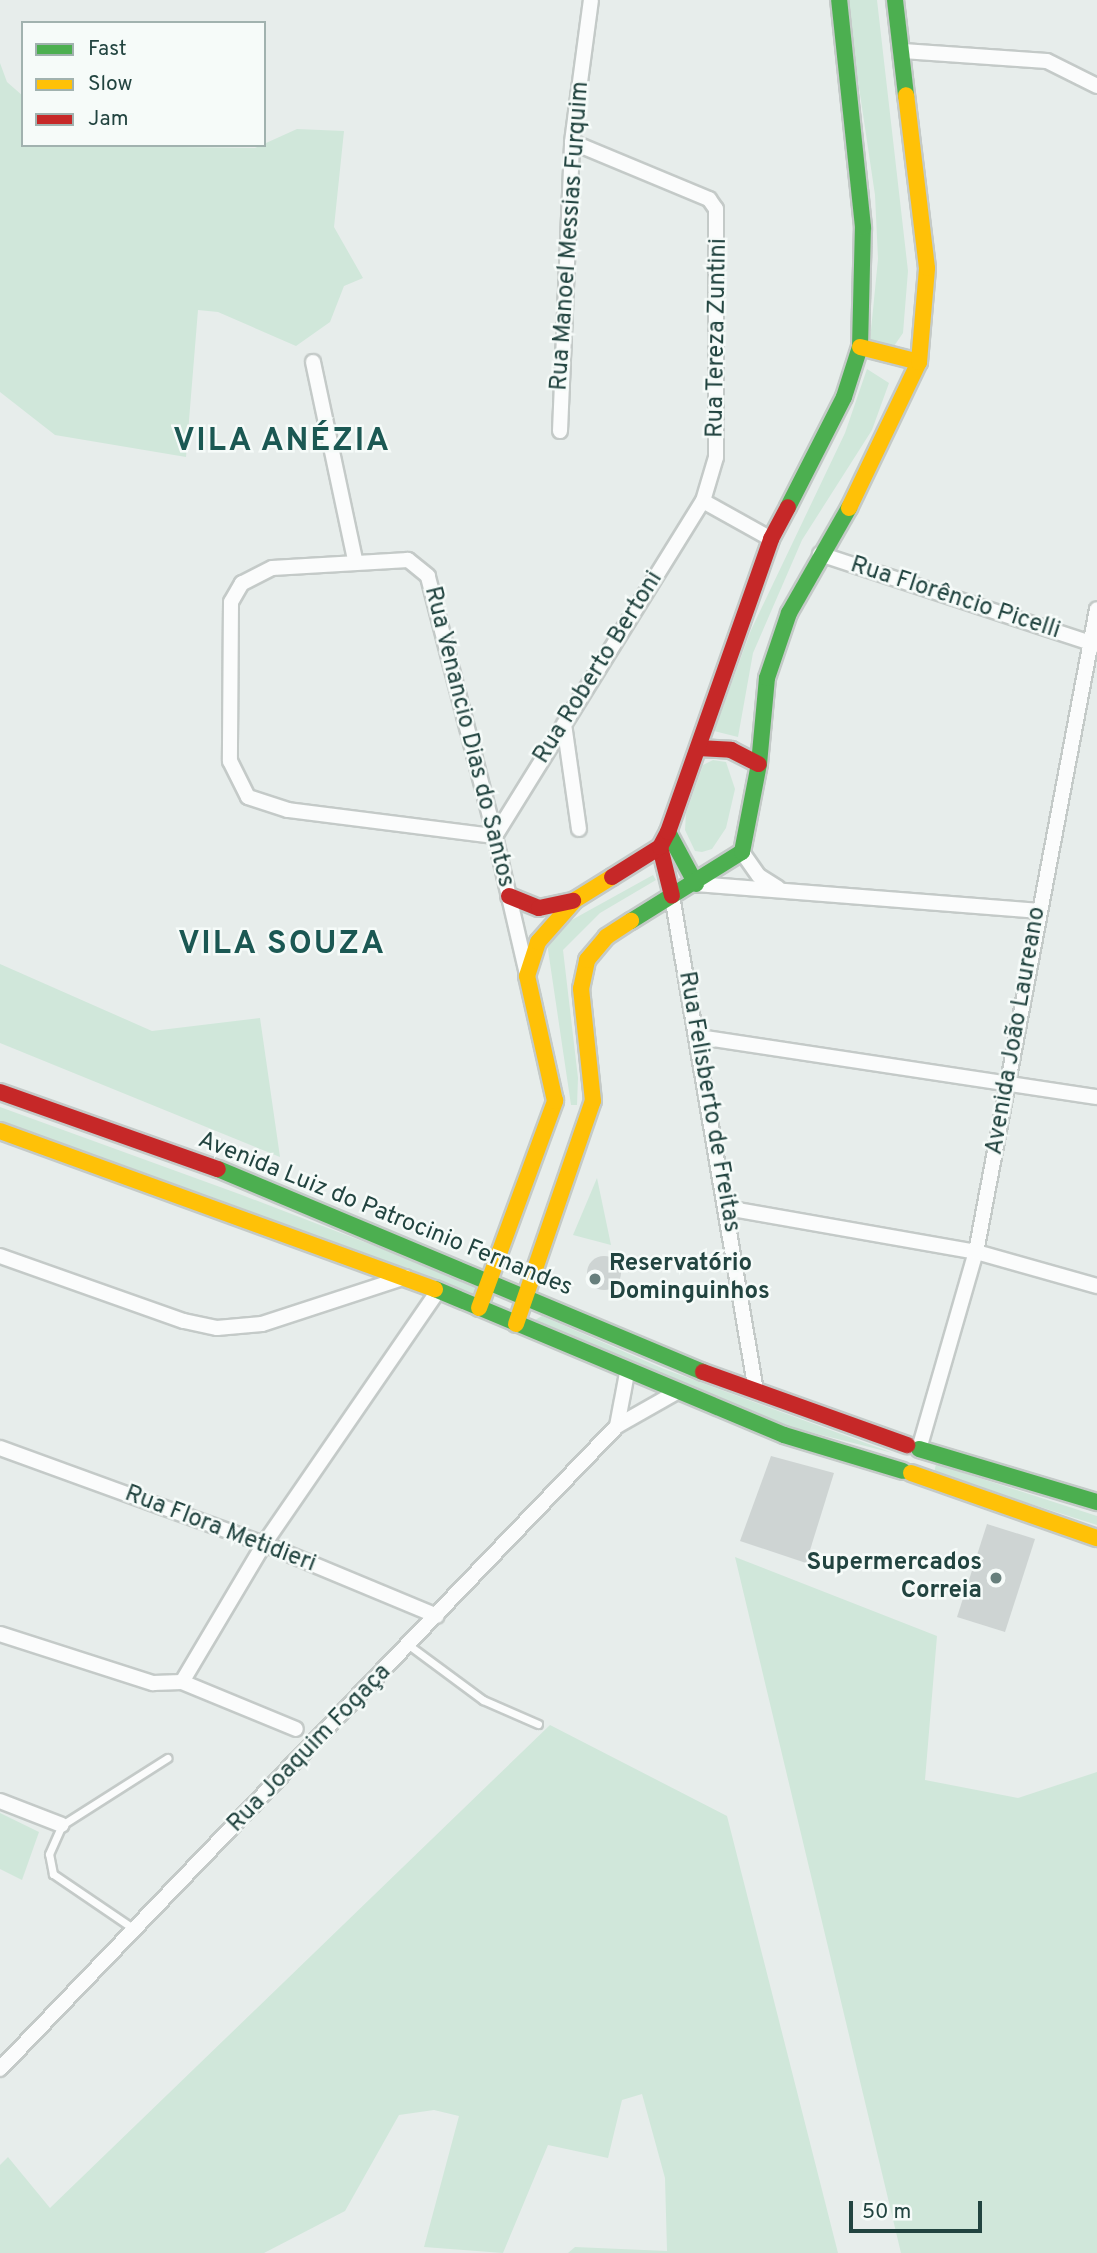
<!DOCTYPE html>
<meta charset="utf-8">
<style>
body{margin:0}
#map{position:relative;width:1097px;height:2253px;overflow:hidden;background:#e7edeb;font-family:Overpass,sans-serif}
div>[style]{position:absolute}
.green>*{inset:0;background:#d0e7da}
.building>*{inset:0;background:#ced4d3}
.round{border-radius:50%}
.roads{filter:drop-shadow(2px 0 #c4cac8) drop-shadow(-2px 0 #c4cac8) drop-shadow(0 2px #c4cac8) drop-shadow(0 -2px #c4cac8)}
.lane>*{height:7px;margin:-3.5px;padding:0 3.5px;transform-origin:3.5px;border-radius:3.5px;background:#fbfcfc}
.street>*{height:14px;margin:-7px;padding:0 7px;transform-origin:7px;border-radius:7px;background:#fbfcfc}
.fast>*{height:16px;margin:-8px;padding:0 8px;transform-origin:8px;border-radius:8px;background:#4caf50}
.slow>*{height:16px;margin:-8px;padding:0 8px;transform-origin:8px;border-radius:8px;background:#ffc107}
.jam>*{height:16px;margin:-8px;padding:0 8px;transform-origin:8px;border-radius:8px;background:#c62828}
.dots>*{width:19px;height:19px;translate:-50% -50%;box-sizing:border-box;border:4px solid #f6fbf9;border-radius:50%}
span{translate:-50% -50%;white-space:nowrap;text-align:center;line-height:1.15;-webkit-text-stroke:5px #f6fbf9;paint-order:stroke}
.street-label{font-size:24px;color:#224440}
.poi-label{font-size:24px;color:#224440;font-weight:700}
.left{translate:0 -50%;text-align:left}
.right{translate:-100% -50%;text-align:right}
.district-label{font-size:32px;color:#1b5853;font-weight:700;letter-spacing:2px}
.legend{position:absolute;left:21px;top:21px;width:245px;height:126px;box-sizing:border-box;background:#f6fbf9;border:2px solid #a1b2af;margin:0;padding:9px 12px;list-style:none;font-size:21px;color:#224440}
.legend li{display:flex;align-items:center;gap:14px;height:35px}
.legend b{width:35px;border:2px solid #a1b2af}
.scale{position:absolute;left:849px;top:2201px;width:133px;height:32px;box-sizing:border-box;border:4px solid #224440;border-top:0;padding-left:9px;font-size:21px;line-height:24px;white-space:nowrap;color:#224440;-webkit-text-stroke:5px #f6fbf9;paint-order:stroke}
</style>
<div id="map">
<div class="green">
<i style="clip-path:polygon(846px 0,877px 0,908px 271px,903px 333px,894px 346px,870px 340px,878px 259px,875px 195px)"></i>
<i style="clip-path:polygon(0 63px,7px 82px,23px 96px,23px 145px,255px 148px,297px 129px,344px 131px,334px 227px,363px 278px,344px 286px,330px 322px,296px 346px,218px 312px,198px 310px,186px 457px,55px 435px,0 392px)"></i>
<i style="clip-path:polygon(867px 369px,889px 383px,872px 430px,802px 540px,753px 653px,738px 737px,714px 731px,751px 630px,845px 433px)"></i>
<i style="clip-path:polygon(713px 760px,726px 762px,735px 789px,726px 828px,712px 849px,702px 852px,695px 851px,685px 830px,686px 813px,703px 765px)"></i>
<i style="clip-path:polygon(653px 875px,656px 880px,600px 913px,563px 950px,578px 1078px,577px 1105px,571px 1105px,547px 943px,559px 927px)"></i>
<i style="clip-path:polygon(0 964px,152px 1031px,260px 1018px,280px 1157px,0 1043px)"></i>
<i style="clip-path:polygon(0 1107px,242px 1195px,481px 1287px,476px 1302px,0 1124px)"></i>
<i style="clip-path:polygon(597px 1178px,611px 1245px,573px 1235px)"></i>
<i style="clip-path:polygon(542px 1316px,664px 1369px,893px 1453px,782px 1425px,535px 1320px)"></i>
<i style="clip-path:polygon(936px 1464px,1097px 1516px,1097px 1525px,934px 1473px)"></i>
<i style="clip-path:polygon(735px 1557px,937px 1636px,925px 1780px,1018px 1798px,1097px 1772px,1097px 2253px,901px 2253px)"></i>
<i style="clip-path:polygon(550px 1725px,727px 1816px,838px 2253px,568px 2253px,575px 2247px,667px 2251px,665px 2178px,642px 2094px,622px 2100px,608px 2158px,548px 2145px,503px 2253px,424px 2247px,459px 2116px,434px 2110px,399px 2115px,345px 2211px,264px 2253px,0 2253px,0 2165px,8px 2157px,50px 2208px)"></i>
<i style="clip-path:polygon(0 1813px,39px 1832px,22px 1880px,0 1869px)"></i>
</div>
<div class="building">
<i class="round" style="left:587px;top:1256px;width:34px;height:34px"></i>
<i style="clip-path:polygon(771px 1456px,834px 1473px,806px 1563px,740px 1541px)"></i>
<i style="clip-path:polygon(987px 1524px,1035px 1539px,1005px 1632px,957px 1617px)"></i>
</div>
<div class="roads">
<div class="lane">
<i style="left:410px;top:1646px;width:91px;rotate:36.5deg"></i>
<i style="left:483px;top:1700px;width:60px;rotate:23.6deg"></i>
<i style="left:134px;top:1929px;width:98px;rotate:-145.8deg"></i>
<i style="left:53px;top:1874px;width:20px;rotate:-101deg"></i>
<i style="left:49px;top:1854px;width:32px;rotate:-66deg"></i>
<i style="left:62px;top:1825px;width:125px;rotate:-32.5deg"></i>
</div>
<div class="street">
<i style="left:903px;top:51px;width:144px;rotate:4deg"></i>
<i style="left:1047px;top:61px;width:56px;rotate:26.6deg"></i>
<i style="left:313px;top:362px;width:202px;rotate:78deg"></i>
<i style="left:560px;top:431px;width:289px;rotate:-87.6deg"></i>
<i style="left:572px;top:142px;width:143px;rotate:-82.4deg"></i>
<i style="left:703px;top:501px;width:78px;rotate:29.2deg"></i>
<i style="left:820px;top:554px;width:292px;rotate:18.2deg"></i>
<i style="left:564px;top:724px;width:106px;rotate:81.9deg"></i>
<i style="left:742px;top:852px;width:29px;rotate:55deg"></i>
<i style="left:759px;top:876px;width:22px;rotate:32deg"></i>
<i style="left:696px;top:884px;width:342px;rotate:4.5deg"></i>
<i style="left:672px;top:896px;width:502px;rotate:80.37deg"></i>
<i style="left:527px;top:974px;width:142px;rotate:-103.1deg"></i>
<i style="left:495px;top:836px;width:268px;rotate:-104.5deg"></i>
<i style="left:428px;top:576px;width:26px;rotate:-141deg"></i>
<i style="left:408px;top:560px;width:136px;rotate:176.6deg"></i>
<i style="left:272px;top:568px;width:34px;rotate:153deg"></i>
<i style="left:242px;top:583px;width:22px;rotate:120deg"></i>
<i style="left:231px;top:602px;width:159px;rotate:90.4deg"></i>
<i style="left:230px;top:761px;width:40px;rotate:63.4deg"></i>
<i style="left:248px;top:797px;width:42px;rotate:18deg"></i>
<i style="left:288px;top:810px;width:209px;rotate:7.2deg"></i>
<i style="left:495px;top:836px;width:394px;rotate:-58.2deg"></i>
<i style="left:703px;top:501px;width:46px;rotate:-73.5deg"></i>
<i style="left:716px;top:457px;width:248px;rotate:-90deg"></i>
<i style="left:716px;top:209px;width:12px;rotate:-125deg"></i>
<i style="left:709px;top:199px;width:148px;rotate:-157.4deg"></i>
<i style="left:699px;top:1037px;width:402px;rotate:8.6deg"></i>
<i style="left:727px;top:1208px;width:253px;rotate:10deg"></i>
<i style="left:976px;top:1252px;width:126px;rotate:15.7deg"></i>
<i style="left:0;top:1256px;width:195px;rotate:19.5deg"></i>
<i style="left:184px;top:1321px;width:34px;rotate:12deg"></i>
<i style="left:217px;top:1328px;width:45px;rotate:-5.1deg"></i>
<i style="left:262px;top:1324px;width:151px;rotate:-18.1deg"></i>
<i style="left:617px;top:1426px;width:54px;rotate:-79.3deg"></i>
<i style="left:0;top:1448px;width:281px;rotate:20deg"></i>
<i style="left:264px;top:1544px;width:187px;rotate:22.6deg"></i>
<i style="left:919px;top:1449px;width:205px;rotate:-73.9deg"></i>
<i style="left:976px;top:1252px;width:654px;rotate:-79.34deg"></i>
<i style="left:0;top:1634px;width:161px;rotate:17.8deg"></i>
<i style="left:153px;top:1683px;width:29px;rotate:-2deg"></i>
<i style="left:182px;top:1682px;width:123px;rotate:22.4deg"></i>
<i style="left:182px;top:1682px;width:161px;rotate:-59.3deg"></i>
<i style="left:264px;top:1544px;width:307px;rotate:-55.5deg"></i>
<i style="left:0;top:1801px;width:66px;rotate:21.2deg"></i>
<i style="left:0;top:2069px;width:891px;rotate:-46.18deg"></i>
<i style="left:617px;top:1426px;width:67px;rotate:-29.6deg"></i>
</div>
<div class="fast">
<i style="left:895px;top:0;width:96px;rotate:83.4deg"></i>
<i style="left:788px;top:507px;width:123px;rotate:-63deg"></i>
<i style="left:844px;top:397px;width:52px;rotate:-72.3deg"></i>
<i style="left:860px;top:347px;width:120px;rotate:-88.6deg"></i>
<i style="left:863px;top:227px;width:228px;rotate:-96deg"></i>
<i style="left:668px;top:832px;width:59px;rotate:61.7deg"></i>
<i style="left:631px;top:921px;width:131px;rotate:-31.9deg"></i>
<i style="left:742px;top:852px;width:90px;rotate:-79.1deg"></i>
<i style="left:759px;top:764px;width:86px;rotate:-84.7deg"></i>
<i style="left:767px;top:678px;width:69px;rotate:-71.3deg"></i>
<i style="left:789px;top:613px;width:121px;rotate:-60.3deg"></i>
<i style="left:218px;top:1169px;width:526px;rotate:22.71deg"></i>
<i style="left:435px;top:1289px;width:378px;rotate:22.7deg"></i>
<i style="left:784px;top:1435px;width:124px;rotate:16.8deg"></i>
<i style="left:919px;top:1449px;width:186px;rotate:16.6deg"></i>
</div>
<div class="slow">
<i style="left:860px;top:347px;width:61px;rotate:14.3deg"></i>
<i style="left:849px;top:508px;width:162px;rotate:-64.4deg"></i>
<i style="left:919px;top:362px;width:94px;rotate:-85.1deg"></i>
<i style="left:927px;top:268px;width:174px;rotate:-96.9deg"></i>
<i style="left:0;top:1131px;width:463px;rotate:20deg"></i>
<i style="left:479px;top:1308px;width:221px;rotate:-69.8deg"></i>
<i style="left:555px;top:1101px;width:128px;rotate:-102.6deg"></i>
<i style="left:527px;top:976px;width:36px;rotate:-72deg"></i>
<i style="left:538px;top:942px;width:56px;rotate:-48.6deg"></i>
<i style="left:575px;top:900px;width:44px;rotate:-31.9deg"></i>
<i style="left:516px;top:1324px;width:236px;rotate:-71deg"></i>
<i style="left:593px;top:1101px;width:113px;rotate:-96.1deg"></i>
<i style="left:581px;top:989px;width:30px;rotate:-78deg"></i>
<i style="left:587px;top:960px;width:30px;rotate:-50deg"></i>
<i style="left:606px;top:937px;width:30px;rotate:-33deg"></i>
<i style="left:911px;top:1473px;width:197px;rotate:19.3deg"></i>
</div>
<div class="jam">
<i style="left:698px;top:748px;width:33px;rotate:3deg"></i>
<i style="left:731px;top:750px;width:31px;rotate:27deg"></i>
<i style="left:660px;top:847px;width:50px;rotate:76.2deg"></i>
<i style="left:612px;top:877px;width:57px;rotate:-32deg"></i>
<i style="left:660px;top:847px;width:17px;rotate:-62deg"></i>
<i style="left:668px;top:832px;width:311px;rotate:-70.6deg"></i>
<i style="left:771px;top:539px;width:36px;rotate:-62deg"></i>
<i style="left:509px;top:896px;width:32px;rotate:22deg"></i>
<i style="left:539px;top:908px;width:35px;rotate:-12deg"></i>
<i style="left:0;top:1092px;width:231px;rotate:19.5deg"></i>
<i style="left:703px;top:1372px;width:217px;rotate:19.7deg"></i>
</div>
</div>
<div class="dots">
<i style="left:595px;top:1279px;background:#677f7c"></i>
<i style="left:996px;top:1578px;background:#677f7c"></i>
</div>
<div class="street-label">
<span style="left:571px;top:236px;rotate:-86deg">Rua Manoel Messias Furquim</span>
<span style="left:718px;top:338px;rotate:-89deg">Rua Tereza Zuntini</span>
<span style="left:955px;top:599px;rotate:18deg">Rua Florêncio Picelli</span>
<span style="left:599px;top:668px;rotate:-58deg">Rua Roberto Bertoni</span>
<span style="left:468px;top:737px;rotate:76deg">Rua Venancio Dias do Santos</span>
<span style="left:1017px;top:1031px;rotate:-80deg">Avenida João Laureano</span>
<span style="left:708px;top:1102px;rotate:80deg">Rua Felisberto de Freitas</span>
<span style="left:385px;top:1215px;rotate:22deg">Avenida Luiz do Patrocinio Fernandes</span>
<span style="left:220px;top:1530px;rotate:21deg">Rua Flora Metidieri</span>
<span style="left:310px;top:1749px;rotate:-46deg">Rua Joaquim Fogaça</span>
</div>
<div class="poi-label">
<span class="left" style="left:609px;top:1279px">Reservatório<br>Dominguinhos</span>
<span class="right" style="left:982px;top:1578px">Supermercados<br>Correia</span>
</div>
<div class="district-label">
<span style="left:282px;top:442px">VILA ANÉZIA</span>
<span style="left:282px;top:945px">VILA SOUZA</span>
</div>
<ul class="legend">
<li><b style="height:9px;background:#4caf50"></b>Fast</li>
<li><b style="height:9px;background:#ffc107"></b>Slow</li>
<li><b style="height:9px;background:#c62828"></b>Jam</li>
</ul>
<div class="scale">50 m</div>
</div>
